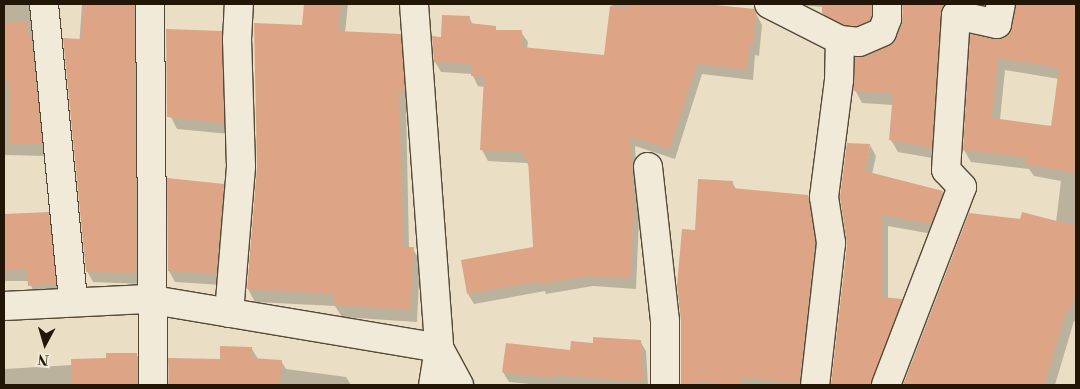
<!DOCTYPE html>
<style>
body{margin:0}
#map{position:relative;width:1080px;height:389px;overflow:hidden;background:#eadfc5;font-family:"Libre Bodoni",serif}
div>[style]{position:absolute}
.shadow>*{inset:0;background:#0003}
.building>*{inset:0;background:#dda586}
.roads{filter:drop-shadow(1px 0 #544936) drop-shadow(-1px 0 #544936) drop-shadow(0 1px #544936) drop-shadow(0 -1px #544936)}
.street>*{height:28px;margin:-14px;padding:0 14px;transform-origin:14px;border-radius:14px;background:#f1ead9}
span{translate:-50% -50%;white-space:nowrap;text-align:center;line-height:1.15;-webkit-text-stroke:5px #f1ead9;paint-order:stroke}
.frame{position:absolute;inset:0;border:5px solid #221707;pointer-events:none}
.north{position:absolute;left:20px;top:319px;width:50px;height:50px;-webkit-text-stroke:4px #f1ead9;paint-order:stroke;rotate:186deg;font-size:14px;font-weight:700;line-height:20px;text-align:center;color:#221707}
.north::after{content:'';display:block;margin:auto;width:18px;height:22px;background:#221707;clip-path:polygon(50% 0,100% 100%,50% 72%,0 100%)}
</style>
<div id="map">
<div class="shadow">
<i style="clip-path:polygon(4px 4px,41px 4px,48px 156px,4px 155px)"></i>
<i style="clip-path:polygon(82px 4px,144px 4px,142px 284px,93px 282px,87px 271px,73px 133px)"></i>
<i style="clip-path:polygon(305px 4px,348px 4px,345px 33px,400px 36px,407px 48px,409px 104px,406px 104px,409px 248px,413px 249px,420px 261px,417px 322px,342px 317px,335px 306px,255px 302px,248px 289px,258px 167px,303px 26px)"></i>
<i style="clip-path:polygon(612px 4px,696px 4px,754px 10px,762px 25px,759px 56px,755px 55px,753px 80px,702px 74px,675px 159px,635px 146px,639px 219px,636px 289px,593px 286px,546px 294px,545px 291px,474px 304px,468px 294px,534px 248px,529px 166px,527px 163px,488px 161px,482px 150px,484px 87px,478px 86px,472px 74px,441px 72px,435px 62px,442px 38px,469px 17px,473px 25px,495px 27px,497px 31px,521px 32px,528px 42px,527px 49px,605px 56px)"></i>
<i style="clip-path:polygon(786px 4px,885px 4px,876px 33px,830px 25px,823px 13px,823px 7px)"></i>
<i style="clip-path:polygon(902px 4px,1000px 4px,967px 12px,938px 159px,898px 152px,891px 140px,893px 105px,862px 103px,855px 90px,866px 58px,894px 43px,904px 20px)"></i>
<i style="clip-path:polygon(evenodd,1017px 4px,1076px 4px,1076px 322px,1074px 321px,1055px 385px,904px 385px,969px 215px,1056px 222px,1061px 181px,1034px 176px,1029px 169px,971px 162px,964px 150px,994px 41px,1003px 40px,1009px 36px,1014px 27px,1017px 4px,1005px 70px,1059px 79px,1052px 128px,1000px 120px,1005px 70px)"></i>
<i style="clip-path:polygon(221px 33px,228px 44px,230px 134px,177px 129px,171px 117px)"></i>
<i style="clip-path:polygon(870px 145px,876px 156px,872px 174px,942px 192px,948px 204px,938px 235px,888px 226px,888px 299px,901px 300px,908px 312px,880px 385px,833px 385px,848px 245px)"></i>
<i style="clip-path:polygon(732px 182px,736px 189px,808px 196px,815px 208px,821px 256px,807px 385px,681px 385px,682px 321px,696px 232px)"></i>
<i style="clip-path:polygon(223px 185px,229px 196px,222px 285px,175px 282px,169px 271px)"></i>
<i style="clip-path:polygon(4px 214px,48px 214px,55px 225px,62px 296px,36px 297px,29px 281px,4px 281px)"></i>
<i style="clip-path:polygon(640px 341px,646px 351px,648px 385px,540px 385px,509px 382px,503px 372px,572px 351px)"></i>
<i style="clip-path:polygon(252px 349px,258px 359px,281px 361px,286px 369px,346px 377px,351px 385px,168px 385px,170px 359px,221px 360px)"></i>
<i style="clip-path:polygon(136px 354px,144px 366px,145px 385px,4px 385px,4px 369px,72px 365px)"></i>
</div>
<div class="building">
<i style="clip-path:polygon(84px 4px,134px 4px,136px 273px,86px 272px,63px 38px,81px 39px)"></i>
<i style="clip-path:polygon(304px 4px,340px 4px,338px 31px,401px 34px,404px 77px,403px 92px,399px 92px,403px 247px,414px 247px,410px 310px,333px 305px,334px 294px,247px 289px,257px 167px,254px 23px,302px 25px)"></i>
<i style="clip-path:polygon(628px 4px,706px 4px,755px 9px,756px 13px,753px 46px,749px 45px,747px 69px,697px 64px,669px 149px,630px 136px,634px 208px,630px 278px,586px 276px,539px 284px,538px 281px,467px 294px,461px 260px,533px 247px,528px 159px,524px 159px,523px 152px,480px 150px,484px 77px,471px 76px,472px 64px,434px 62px,432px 36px,441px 37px,442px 15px,470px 16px,469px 23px,496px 26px,496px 30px,522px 30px,522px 47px,604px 55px,610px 6px,628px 8px)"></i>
<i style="clip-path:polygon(822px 4px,871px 4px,871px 16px,870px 20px,857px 26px,844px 25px,822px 13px)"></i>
<i style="clip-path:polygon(903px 4px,946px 4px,940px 14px,932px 148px,889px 140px,893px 93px,853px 91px,855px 57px,865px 56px,894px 43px,902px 24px)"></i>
<i style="clip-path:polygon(evenodd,1016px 4px,1076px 4px,1076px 173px,1025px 164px,1026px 157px,963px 150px,970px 34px,994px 39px,1002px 39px,1008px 35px,1012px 27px,1016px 4px,998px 58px,1059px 68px,1051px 126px,992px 118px,998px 58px)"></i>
<i style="clip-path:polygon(27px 21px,28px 35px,31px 35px,42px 144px,9px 144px,9px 81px,4px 81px,4px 23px)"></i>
<i style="clip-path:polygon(166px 29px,222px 31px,224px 123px,167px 117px)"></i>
<i style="clip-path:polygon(847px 143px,870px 144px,865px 171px,943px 191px,931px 224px,882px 215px,882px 297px,902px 299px,871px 385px,831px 384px,847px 245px,840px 197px)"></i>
<i style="clip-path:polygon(167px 178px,224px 184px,216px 274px,168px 271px)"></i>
<i style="clip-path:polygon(698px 179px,733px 181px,732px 188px,808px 195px,815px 243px,799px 384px,742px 377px,741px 385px,695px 382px,695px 385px,681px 385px,681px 321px,677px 285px,682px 229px,695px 230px)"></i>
<i style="clip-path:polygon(49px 212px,56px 284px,28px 286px,27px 270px,4px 270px,4px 214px)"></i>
<i style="clip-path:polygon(1022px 212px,1076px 226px,1076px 288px,1070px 310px,1067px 309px,1044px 385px,903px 385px,969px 213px,1020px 219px)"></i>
<i style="clip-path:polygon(593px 337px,641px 340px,643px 382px,555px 375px,555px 378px,502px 372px,506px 343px,570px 350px,571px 341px,593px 343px)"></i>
<i style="clip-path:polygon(220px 346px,252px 347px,252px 358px,282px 360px,280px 385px,169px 385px,168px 358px,220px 359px)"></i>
<i style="clip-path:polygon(106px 353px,137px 353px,137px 385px,72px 385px,71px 359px,106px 358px)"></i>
</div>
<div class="roads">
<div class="street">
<i style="left:44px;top:4px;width:299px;rotate:84.4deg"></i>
<i style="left:150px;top:4px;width:381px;rotate:89.5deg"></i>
<i style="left:414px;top:4px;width:345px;rotate:85.8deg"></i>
<i style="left:439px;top:348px;width:37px;rotate:99deg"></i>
<i style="left:769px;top:4px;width:80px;rotate:26.9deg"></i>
<i style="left:840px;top:40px;width:40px;rotate:91.4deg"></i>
<i style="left:839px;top:80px;width:118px;rotate:97.3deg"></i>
<i style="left:824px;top:197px;width:47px;rotate:81.3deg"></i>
<i style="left:831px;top:243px;width:143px;rotate:96.4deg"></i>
<i style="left:840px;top:40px;width:19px;rotate:6deg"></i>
<i style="left:859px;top:42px;width:25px;rotate:-23deg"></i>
<i style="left:882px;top:32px;width:14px;rotate:-69deg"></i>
<i style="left:887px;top:19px;width:15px;rotate:-90deg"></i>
<i style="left:648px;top:167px;width:155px;rotate:83.7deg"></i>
<i style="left:665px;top:321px;width:64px;rotate:90deg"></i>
<i style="left:4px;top:306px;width:143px;rotate:-2.8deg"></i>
<i style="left:147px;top:299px;width:296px;rotate:9.5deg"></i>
<i style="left:229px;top:313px;width:147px;rotate:-85.3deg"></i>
<i style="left:241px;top:166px;width:126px;rotate:-91.8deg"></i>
<i style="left:237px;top:40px;width:36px;rotate:-87deg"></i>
<i style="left:439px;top:348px;width:42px;rotate:61.6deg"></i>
<i style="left:886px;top:385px;width:212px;rotate:-69deg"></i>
<i style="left:962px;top:187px;width:23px;rotate:-133deg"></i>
<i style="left:946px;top:170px;width:155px;rotate:-86.3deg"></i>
<i style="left:956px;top:15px;width:42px;rotate:12.4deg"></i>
<i style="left:997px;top:24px;width:20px;rotate:-79deg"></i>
</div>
</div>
<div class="frame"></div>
<div class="north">N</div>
</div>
